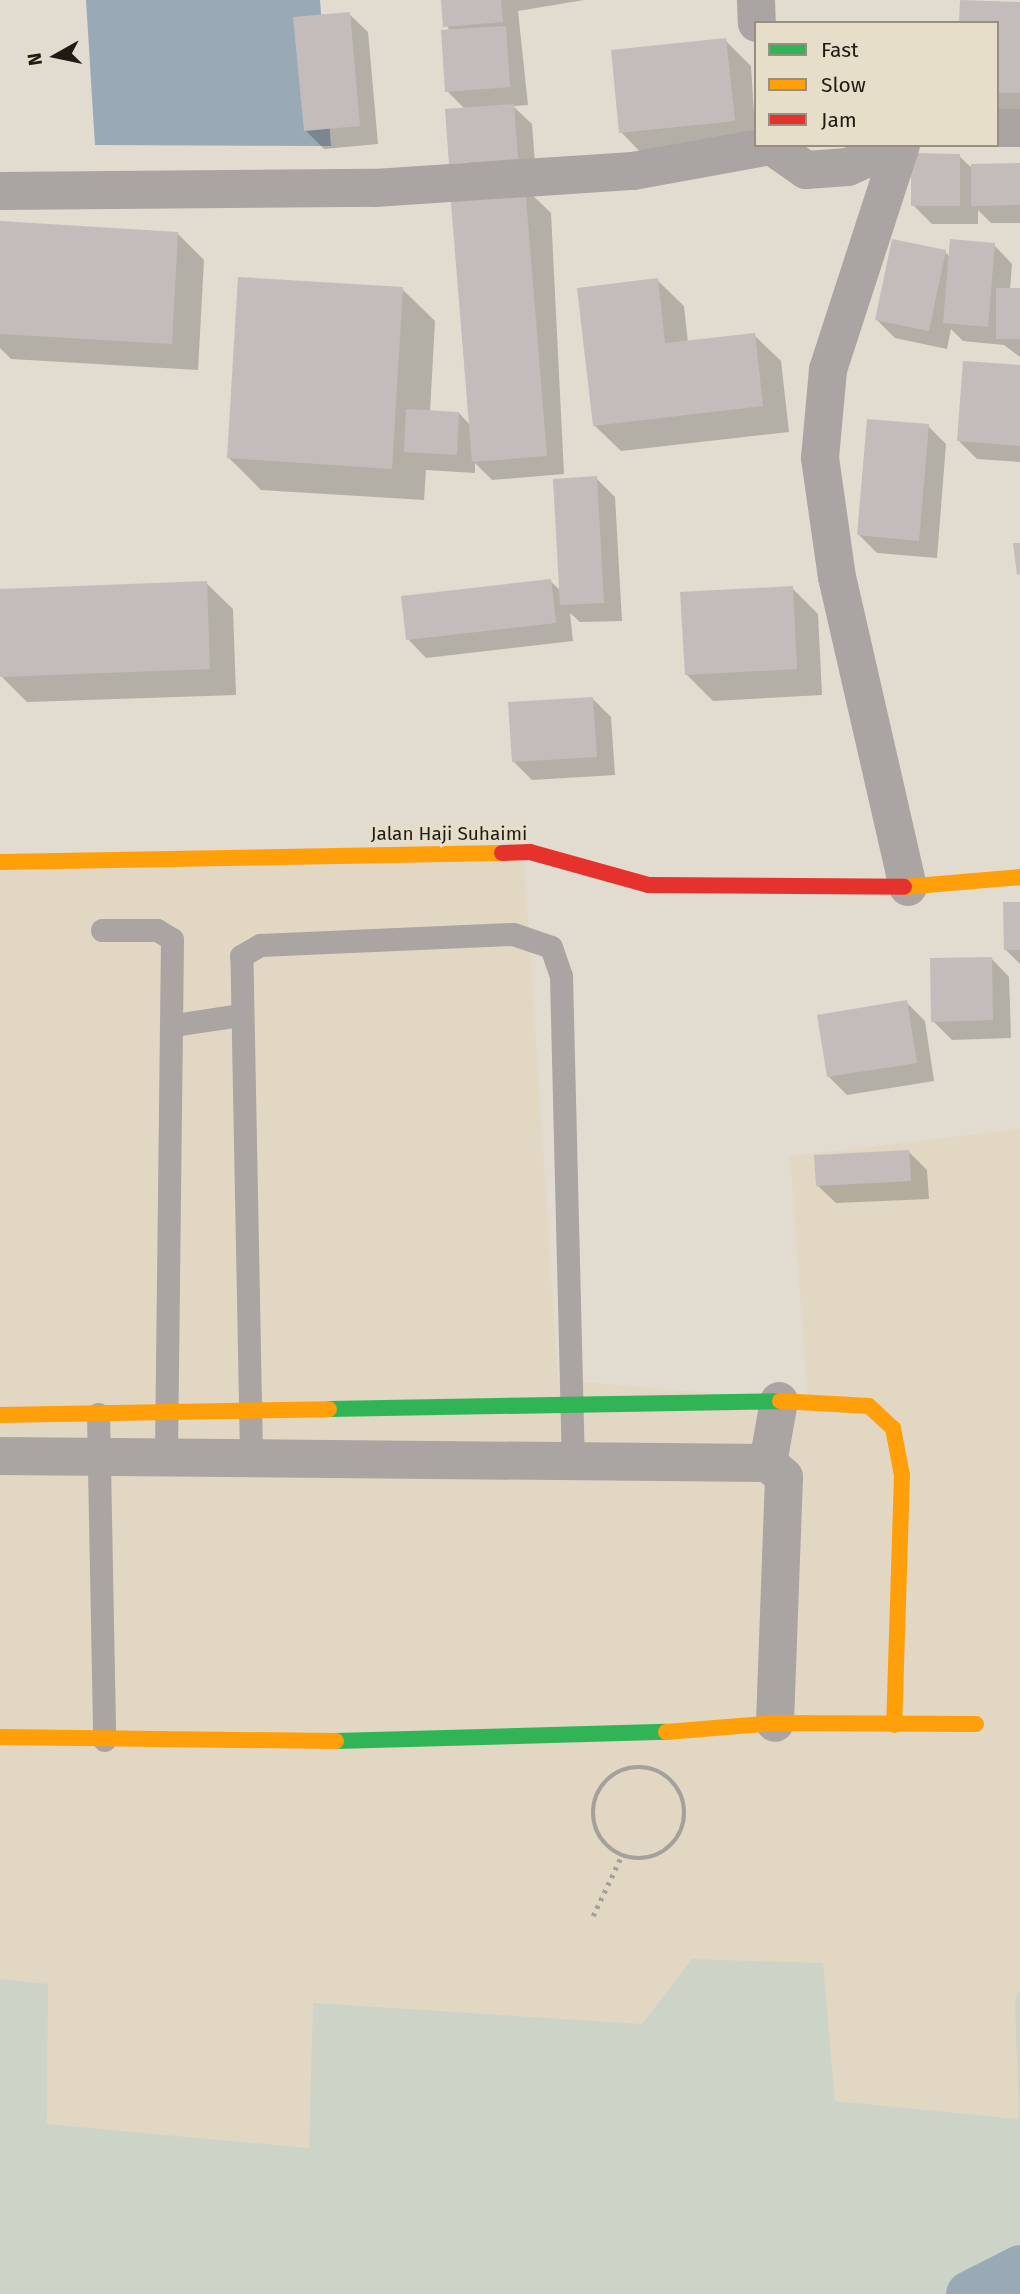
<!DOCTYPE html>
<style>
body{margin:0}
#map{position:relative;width:1020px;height:2294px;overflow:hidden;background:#e1dbd0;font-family:"Fira Sans",sans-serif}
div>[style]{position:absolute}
.built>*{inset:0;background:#e1d7c3}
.green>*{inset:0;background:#ccd4c7}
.water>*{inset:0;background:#99a9b5}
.shadow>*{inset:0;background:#0003}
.canal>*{height:47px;margin:-23.5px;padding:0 23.5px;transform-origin:23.5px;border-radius:23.5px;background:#99a9b5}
.building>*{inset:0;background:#c4bcbb}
.path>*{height:4.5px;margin-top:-2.25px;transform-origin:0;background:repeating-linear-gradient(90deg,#a4a09c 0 3.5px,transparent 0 8.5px)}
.path>.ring{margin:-2.25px;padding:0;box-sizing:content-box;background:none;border:4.5px solid #a4a09c;border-radius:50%}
.lane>*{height:23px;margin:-11.5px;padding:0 11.5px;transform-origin:11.5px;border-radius:11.5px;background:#aaa4a2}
.street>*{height:38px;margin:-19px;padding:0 19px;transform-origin:19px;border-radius:19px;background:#aaa4a2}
.fast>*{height:16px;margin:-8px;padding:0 8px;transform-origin:8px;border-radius:8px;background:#30b455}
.slow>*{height:16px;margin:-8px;padding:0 8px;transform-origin:8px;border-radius:8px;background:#ff9f0a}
.jam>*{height:16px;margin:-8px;padding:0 8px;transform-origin:8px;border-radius:8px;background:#e5322d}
span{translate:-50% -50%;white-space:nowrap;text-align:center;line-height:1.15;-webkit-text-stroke:6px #e7deca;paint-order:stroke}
.street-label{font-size:19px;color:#1f1b14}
.legend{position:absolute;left:754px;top:21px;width:245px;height:126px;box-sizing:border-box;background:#e7deca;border:2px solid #979081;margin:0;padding:9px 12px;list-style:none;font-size:21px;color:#1f1b14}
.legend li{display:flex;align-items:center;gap:14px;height:35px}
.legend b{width:35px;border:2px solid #979081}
.north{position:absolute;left:21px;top:21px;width:70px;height:70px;-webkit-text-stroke:5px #e7deca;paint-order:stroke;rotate:261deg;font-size:19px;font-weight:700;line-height:28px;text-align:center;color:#1f1b14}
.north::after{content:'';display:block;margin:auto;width:24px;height:32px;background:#1f1b14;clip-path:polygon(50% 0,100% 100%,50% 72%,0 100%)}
</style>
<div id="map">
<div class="built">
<i style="clip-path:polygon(524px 858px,558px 1380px,808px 1401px,790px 1156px,1020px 1129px,1020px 2119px,835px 2101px,822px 1963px,693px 1959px,642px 2024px,313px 2004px,310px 2148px,47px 2124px,48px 1984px,0 1979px,0 867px)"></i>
</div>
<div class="green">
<i style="clip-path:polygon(692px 1959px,823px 1963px,835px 2101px,1019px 2119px,1015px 1999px,1020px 1991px,1020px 2294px,0 2294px,0 1979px,48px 1984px,47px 2124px,309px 2148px,313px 2003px,642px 2024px)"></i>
</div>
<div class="water">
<i style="clip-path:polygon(86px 0,320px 0,331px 146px,95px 145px)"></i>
</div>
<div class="shadow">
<i style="clip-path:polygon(442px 0,584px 0,518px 11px,528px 105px,513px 106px,532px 124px,536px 177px,469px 181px,465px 109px,447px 91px,449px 31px)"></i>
<i style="clip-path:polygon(1020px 4px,1020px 118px,997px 118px,997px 23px)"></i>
<i style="clip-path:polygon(349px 14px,368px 32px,378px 144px,324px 149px,306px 131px)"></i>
<i style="clip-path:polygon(725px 40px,751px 66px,756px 145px,647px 159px,621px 132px)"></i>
<i style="clip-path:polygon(959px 156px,973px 169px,1020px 165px,1020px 223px,991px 223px,978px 210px,978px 224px,932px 224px,913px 205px)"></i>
<i style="clip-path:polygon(524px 187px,551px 213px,564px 474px,492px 480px,475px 463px,475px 473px,426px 470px,424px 500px,261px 490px,229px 458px,402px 289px,435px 321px,430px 412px,459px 413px,471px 426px)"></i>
<i style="clip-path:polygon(0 223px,177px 233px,204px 260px,198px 370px,11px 359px,0 348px)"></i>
<i style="clip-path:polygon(994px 245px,1012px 264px,1010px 290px,1020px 290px,1020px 357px,1004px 345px,963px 341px,951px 329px,947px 349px,895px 338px,877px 320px,945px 252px,950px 257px)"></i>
<i style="clip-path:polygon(657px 280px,684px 306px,688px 343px,754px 335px,781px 361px,789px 432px,621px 451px,594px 425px)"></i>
<i style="clip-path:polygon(1020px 366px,1020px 462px,977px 459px,959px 441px)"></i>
<i style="clip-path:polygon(928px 426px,946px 444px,937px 558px,877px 553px,858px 534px)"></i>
<i style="clip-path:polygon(596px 478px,615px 497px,622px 621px,580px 622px,570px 613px,573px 641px,426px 658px,408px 639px,550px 581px,561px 591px)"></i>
<i style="clip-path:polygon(206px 583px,233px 609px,236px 695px,27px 702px,1px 676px,0 591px)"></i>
<i style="clip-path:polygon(792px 588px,818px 614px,822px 695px,713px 701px,686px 674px)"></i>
<i style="clip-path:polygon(593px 699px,611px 717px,615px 775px,532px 780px,514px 762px)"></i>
<i style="clip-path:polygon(1020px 904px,1020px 964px,1005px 949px)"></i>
<i style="clip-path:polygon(991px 958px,1009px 977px,1011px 1038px,952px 1040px,933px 1021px)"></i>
<i style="clip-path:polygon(906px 1002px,925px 1021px,934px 1081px,847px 1095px,829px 1077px)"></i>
<i style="clip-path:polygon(909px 1152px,927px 1170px,929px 1199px,836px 1203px,817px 1185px)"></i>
</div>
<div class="canal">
<i style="left:969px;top:2294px;width:57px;rotate:-27deg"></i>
</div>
<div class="building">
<i style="clip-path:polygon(441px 0,501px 0,503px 22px,443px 27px)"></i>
<i style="clip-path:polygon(960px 0,1020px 2px,1020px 93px,997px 93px,997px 23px,959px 23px)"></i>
<i style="clip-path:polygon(350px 12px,360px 126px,304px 131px,293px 17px)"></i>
<i style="clip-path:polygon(506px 26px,510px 87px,445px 92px,441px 30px)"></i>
<i style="clip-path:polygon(726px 38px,735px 121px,619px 133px,611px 50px)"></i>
<i style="clip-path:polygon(514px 104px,518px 159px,449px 164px,445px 109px)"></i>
<i style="clip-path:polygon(911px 153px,960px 154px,960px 206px,911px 206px)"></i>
<i style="clip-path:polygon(1020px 163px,1020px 205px,971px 206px,971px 164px)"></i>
<i style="clip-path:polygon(525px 185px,547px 456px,472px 462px,450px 191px)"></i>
<i style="clip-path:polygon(0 221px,178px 232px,172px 344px,0 334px)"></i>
<i style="clip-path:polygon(892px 239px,946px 250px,929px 331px,875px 320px)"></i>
<i style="clip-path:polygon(950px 239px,995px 243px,988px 327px,943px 323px)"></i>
<i style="clip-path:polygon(238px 277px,403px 287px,392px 469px,227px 458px)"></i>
<i style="clip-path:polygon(658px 278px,665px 343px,755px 333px,763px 406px,593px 426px,577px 288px)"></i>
<i style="clip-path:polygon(996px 288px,1020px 288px,1020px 339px,996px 339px)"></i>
<i style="clip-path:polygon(963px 361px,1020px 365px,1020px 446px,957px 441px)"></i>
<i style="clip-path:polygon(406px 409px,459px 412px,457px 455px,404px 452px)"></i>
<i style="clip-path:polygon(867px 419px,929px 424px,919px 541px,857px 535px)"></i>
<i style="clip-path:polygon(597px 476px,604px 603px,560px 605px,553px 479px)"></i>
<i style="clip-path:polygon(1013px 543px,1020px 543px,1020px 574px,1017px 575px)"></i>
<i style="clip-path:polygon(551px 579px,556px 623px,406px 640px,401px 596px)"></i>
<i style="clip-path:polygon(207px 581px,210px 669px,0 677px,0 589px)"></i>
<i style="clip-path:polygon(793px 586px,797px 669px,685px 675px,680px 592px)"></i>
<i style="clip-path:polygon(593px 697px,597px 757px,512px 762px,508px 702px)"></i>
<i style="clip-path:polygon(1003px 902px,1020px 902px,1020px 950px,1004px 950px)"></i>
<i style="clip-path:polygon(992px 957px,993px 1020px,931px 1022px,930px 958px)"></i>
<i style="clip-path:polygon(907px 1000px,917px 1063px,827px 1077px,817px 1015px)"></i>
<i style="clip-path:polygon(909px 1150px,911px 1181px,816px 1186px,814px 1155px)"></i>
</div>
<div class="path">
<i class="ring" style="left:593px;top:1767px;width:87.5px;height:87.5px"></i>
<i style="left:593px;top:1916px;width:65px;rotate:-64.6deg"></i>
</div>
<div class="lane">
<i style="left:102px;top:930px;width:55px"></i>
<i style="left:157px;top:930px;width:17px;rotate:31deg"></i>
<i style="left:172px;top:939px;width:516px;rotate:90.67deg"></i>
<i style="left:174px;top:1025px;width:66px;rotate:-8.7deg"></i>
<i style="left:98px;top:1414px;width:326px;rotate:88.9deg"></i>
<i style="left:251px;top:1455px;width:499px;rotate:-91.1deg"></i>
<i style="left:241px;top:956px;width:22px;rotate:-30deg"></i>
<i style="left:260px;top:945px;width:253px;rotate:-2.5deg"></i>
<i style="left:513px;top:934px;width:40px;rotate:18.9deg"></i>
<i style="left:551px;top:947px;width:31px;rotate:71deg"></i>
<i style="left:561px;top:976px;width:484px;rotate:88.6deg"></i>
</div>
<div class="street">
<i style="left:756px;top:0;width:23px;rotate:88deg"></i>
<i style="left:997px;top:128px;width:23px"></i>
<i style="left:770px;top:145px;width:44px;rotate:34.8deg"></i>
<i style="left:806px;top:170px;width:42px;rotate:-4.1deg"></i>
<i style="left:848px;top:167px;width:53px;rotate:-24.6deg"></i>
<i style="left:901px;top:145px;width:237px;rotate:108deg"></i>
<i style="left:828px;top:370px;width:88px;rotate:95.2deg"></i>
<i style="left:820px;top:458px;width:120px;rotate:81.9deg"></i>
<i style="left:837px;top:577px;width:318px;rotate:77.1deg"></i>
<i style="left:0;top:191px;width:375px;rotate:-0.5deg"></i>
<i style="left:375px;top:188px;width:259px;rotate:-3.8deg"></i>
<i style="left:633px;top:171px;width:139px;rotate:-10.3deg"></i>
<i style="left:0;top:1456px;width:768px;rotate:0.52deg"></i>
<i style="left:768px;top:1463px;width:21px;rotate:41deg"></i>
<i style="left:784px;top:1477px;width:246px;rotate:92.1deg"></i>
<i style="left:768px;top:1463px;width:63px;rotate:-79.9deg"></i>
</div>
<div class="fast">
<i style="left:329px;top:1409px;width:451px;rotate:-1deg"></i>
<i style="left:336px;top:1741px;width:330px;rotate:-1.6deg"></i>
</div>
<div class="slow">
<i style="left:0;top:862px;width:502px;rotate:-1.03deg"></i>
<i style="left:904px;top:887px;width:116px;rotate:-4.9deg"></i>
<i style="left:780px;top:1401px;width:89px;rotate:3.2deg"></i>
<i style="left:869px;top:1406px;width:33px;rotate:43deg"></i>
<i style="left:893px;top:1428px;width:48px;rotate:79.2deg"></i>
<i style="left:902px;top:1475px;width:250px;rotate:91.8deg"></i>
<i style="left:0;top:1415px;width:329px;rotate:-1deg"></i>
<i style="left:666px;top:1732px;width:109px;rotate:-4.7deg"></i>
<i style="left:775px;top:1723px;width:201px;rotate:0.3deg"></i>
<i style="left:0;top:1737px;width:336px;rotate:0.7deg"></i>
</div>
<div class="jam">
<i style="left:502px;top:853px;width:28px;rotate:-2deg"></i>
<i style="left:530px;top:852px;width:123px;rotate:15.6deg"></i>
<i style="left:648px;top:885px;width:256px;rotate:0.4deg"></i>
</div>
<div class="street-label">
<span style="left:449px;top:834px">Jalan Haji Suhaimi</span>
</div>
<ul class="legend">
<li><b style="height:9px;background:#30b455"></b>Fast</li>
<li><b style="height:9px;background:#ff9f0a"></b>Slow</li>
<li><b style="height:9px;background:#e5322d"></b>Jam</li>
</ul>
<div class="north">N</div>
</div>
